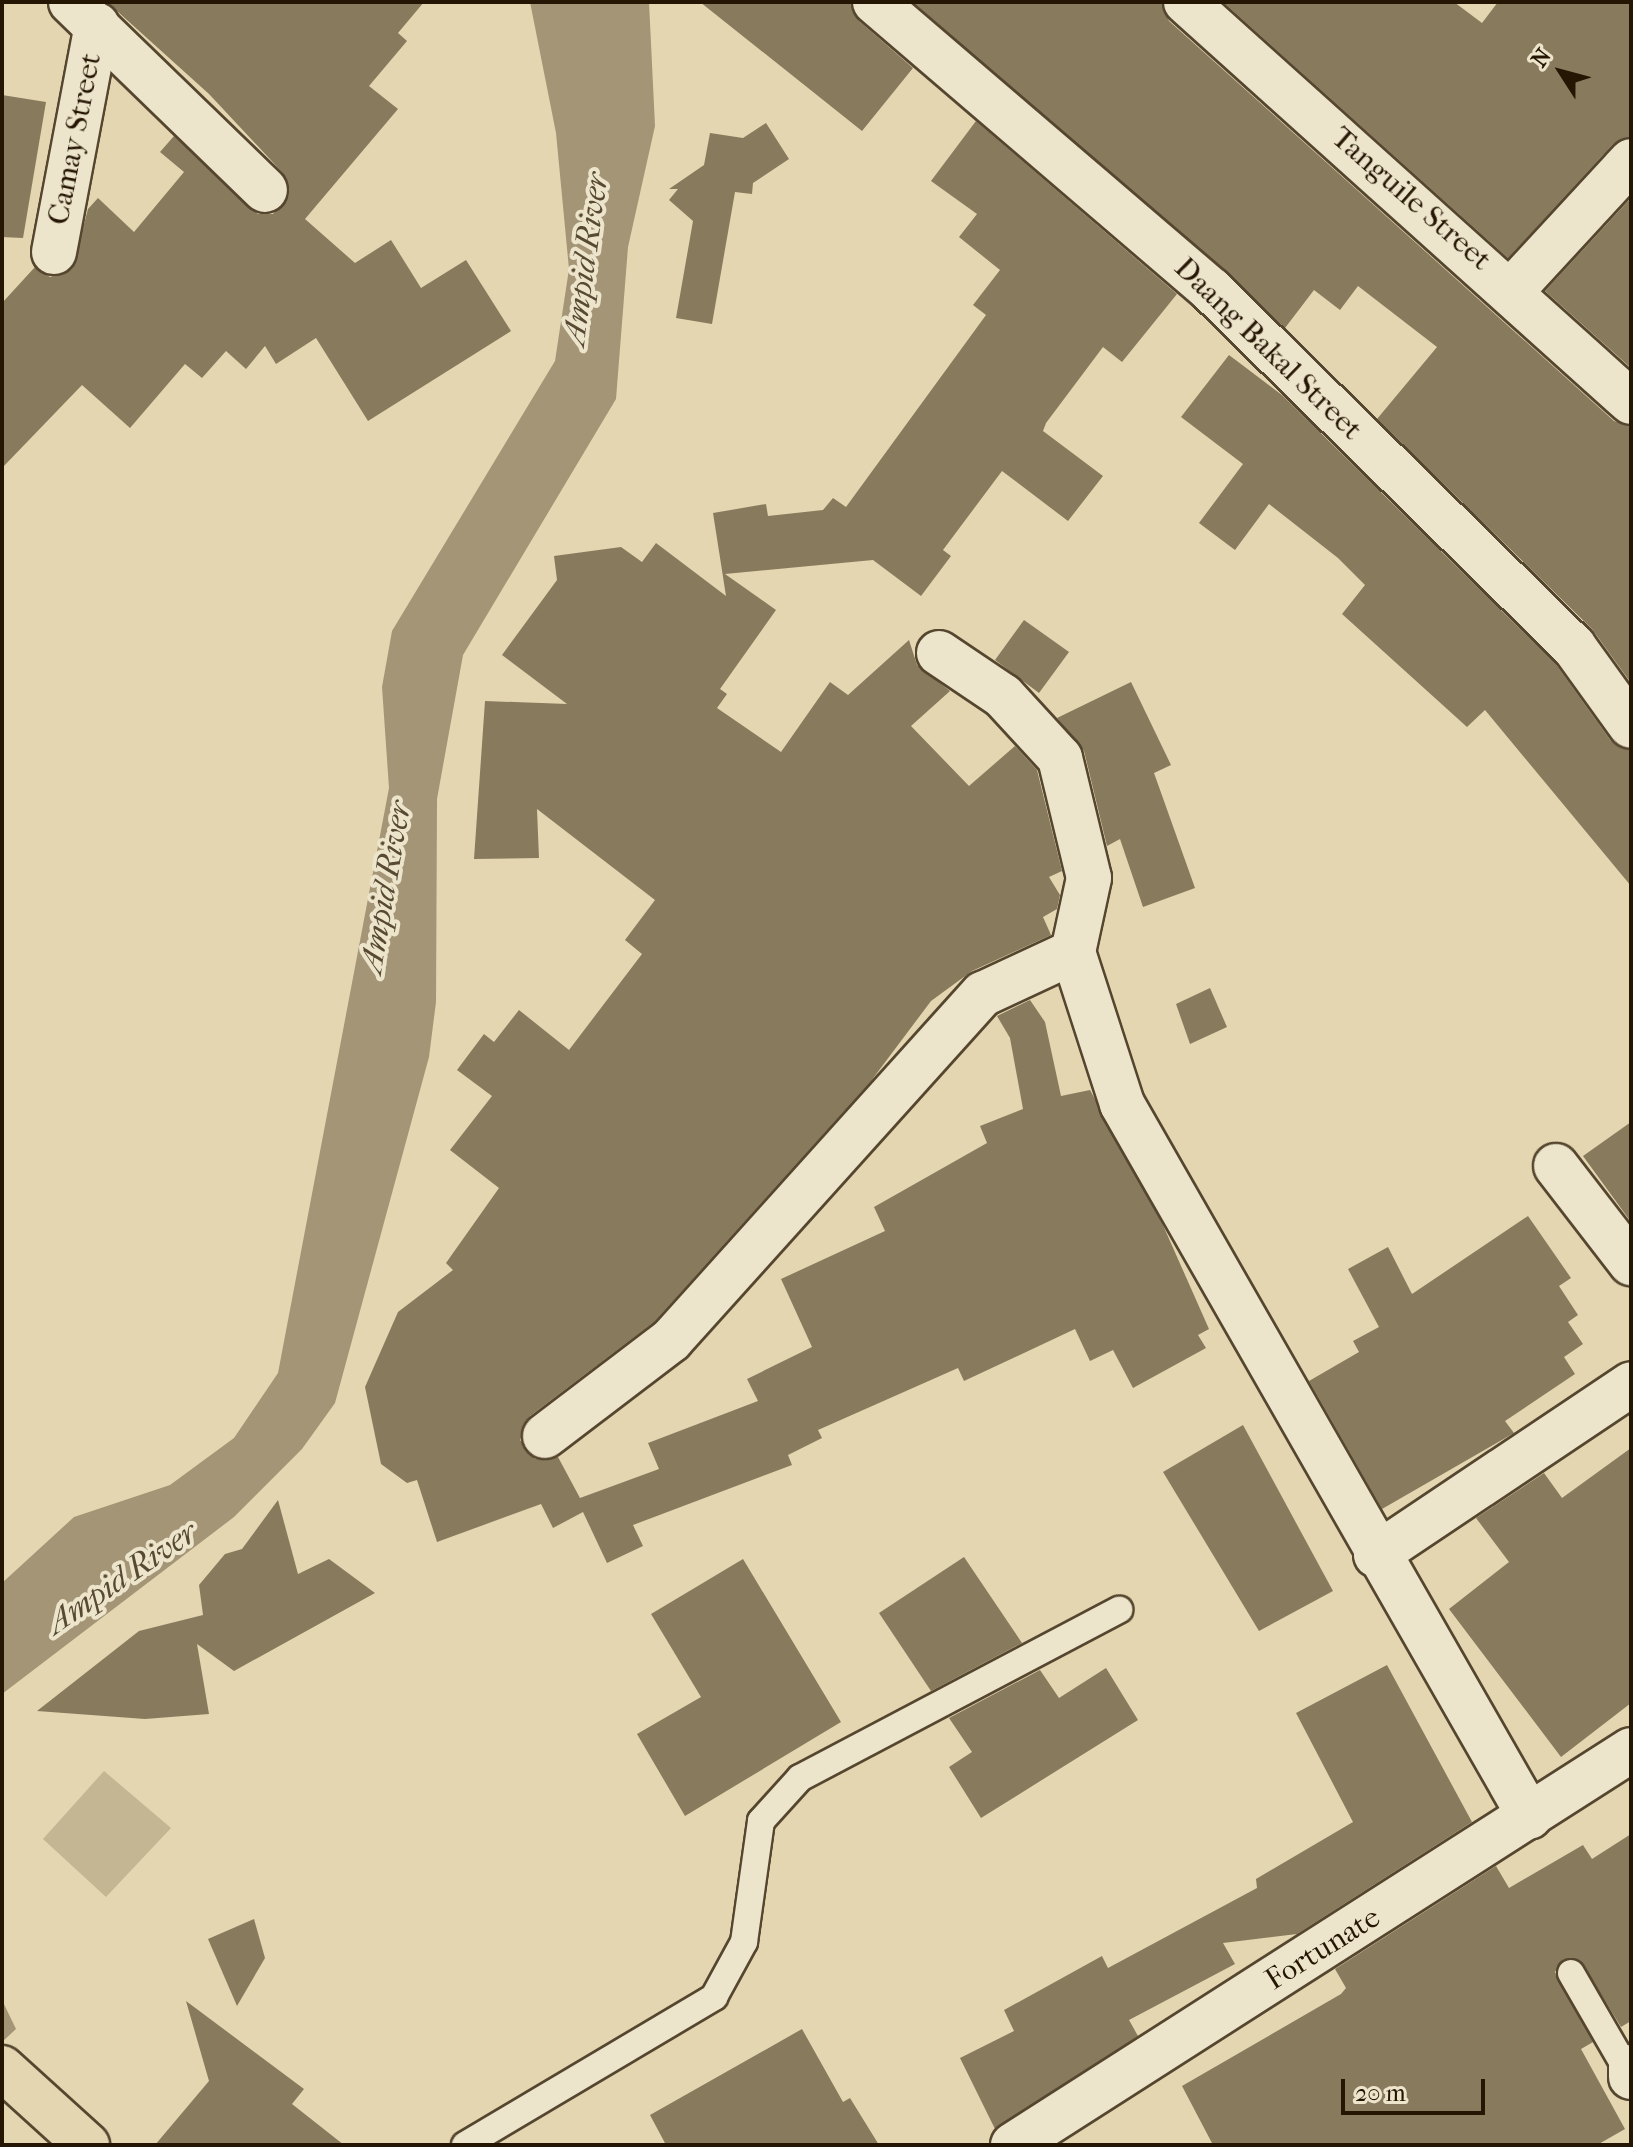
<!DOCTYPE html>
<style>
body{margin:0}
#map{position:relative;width:1633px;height:2147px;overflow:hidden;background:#e4d6b0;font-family:"IM FELL French Canon",serif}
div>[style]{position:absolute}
.green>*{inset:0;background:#c4b593}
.water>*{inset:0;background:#a39576}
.building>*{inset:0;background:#887a5d}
.roads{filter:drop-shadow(2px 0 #55462f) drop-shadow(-2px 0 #55462f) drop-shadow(0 2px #55462f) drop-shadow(0 -2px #55462f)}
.service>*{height:26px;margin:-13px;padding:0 13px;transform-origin:13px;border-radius:13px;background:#ede4cc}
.minor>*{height:44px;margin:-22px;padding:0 22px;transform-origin:22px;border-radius:22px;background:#ede4cc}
.tertiary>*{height:44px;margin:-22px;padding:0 22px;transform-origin:22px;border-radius:22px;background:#ede4cc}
.primary>*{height:44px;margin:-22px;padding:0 22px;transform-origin:22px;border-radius:22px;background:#e4d6b0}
span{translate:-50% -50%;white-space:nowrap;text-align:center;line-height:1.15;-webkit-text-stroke:8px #ede4cc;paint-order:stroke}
.street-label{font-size:30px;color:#251604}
.water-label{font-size:32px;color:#574932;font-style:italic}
.frame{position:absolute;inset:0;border:4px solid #251604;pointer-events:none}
.north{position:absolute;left:1521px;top:32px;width:80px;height:80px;-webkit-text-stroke:6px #ede4cc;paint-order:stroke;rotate:306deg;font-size:22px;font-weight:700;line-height:32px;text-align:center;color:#251604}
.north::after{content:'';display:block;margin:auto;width:28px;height:36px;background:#251604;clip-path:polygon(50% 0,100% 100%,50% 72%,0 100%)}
.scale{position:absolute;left:1341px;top:2079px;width:144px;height:36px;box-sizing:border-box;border:4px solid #251604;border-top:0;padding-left:10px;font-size:24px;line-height:28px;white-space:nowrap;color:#251604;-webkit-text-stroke:6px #ede4cc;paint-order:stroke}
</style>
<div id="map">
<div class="green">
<i style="clip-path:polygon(104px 1771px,171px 1828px,106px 1897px,43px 1839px)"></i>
</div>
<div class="water">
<i style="clip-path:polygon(530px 2px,649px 2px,655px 126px,628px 247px,616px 399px,463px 655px,437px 799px,436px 1002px,429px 1057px,335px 1403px,302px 1449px,234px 1517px,2px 1694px,2px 1583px,74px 1517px,170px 1485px,234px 1438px,278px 1373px,389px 788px,382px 687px,392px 631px,555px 361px,569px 269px,556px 133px)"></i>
<i style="clip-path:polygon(2px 2000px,16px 2029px,2px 2042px)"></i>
</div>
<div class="building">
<i style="clip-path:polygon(107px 2px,424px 2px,398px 33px,407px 41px,369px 86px,398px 109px,305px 219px,355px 263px,391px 240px,421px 288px,466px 260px,511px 331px,368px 421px,316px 338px,276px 364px,265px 346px,246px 369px,226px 351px,202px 378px,185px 364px,130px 428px,82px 385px,2px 468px,2px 303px,35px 267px,50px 277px,72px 269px,88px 209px,98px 198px,134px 232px,184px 172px,160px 152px,174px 136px,258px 214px,273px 214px,289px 195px,282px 172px,209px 94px)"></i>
<i style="clip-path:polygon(700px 2px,851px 2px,859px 21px,913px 68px,862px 131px)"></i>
<i style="clip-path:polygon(913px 2px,1162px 2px,1169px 21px,1614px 421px,1631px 426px,1631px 683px,1592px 629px,1377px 419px,1437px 347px,1358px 286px,1340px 310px,1314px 290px,1285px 328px)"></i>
<i style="clip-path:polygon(1223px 2px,1454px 2px,1482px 23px,1498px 2px,1631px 2px,1631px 137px,1613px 144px,1508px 258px)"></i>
<i style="clip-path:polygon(2px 95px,46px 102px,23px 238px,2px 237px)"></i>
<i style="clip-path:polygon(976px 121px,1177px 294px,1122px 362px,1103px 347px,1046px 423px,1043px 431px,1103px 476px,1068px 521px,1002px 471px,943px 550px,951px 556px,921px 596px,873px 560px,725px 574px,776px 610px,720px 689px,727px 694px,717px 708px,781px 752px,830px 682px,848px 695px,909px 640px,917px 665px,950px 691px,911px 726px,969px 786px,1015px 746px,1037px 770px,1062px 871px,1049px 877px,1060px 895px,1057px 909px,1043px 917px,1051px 935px,972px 971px,931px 1001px,871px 1081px,654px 1322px,530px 1416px,520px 1440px,535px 1459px,558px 1457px,580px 1498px,659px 1469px,648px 1443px,758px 1401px,747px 1379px,812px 1347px,781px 1279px,885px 1231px,874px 1207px,987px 1143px,980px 1126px,1023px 1109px,1010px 1038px,997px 1016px,1030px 1000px,1045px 1022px,1061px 1096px,1090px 1090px,1162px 1223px,1209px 1329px,1198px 1335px,1206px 1348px,1133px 1388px,1113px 1350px,1090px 1361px,1075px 1329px,964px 1381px,958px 1368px,818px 1430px,822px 1438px,788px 1455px,792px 1465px,633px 1525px,643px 1546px,607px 1563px,583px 1512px,553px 1528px,541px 1504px,437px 1542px,417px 1480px,407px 1483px,381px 1464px,365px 1387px,398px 1312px,453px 1270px,446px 1263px,499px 1188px,450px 1150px,492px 1096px,457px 1070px,484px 1034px,494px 1042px,519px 1010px,569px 1050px,642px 954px,625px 940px,655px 900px,537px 809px,539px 858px,474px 859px,485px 701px,567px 704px,502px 655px,557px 580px,554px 556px,621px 547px,642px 562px,656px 543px,726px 596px,713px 513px,766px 504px,768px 516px,823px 510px,833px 498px,846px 507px,986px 315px,973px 305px,1000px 270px,959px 237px,977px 214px,931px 181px)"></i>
<i style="clip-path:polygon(766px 123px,789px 159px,753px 183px,752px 194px,735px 192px,712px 324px,676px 318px,693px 221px,669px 200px,678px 189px,669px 189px,704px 165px,710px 133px,743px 138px)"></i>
<i style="clip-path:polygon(1631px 198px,1631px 368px,1545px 291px)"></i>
<i style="clip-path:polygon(1229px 355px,1282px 395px,1555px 663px,1611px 741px,1631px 751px,1631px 886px,1485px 710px,1467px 727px,1342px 614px,1365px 585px,1338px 558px,1269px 504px,1235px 550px,1199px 523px,1243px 464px,1181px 417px)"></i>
<i style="clip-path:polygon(1024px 620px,1069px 652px,1039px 693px,995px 660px)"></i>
<i style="clip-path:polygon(1131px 682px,1171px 765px,1154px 773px,1195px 888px,1143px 907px,1120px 839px,1107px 846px,1084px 751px,1057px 718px)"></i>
<i style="clip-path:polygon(1210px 988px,1227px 1027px,1190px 1044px,1176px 1004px)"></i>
<i style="clip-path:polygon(1631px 1122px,1631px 1222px,1583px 1156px)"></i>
<i style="clip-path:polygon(1528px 1216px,1571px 1278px,1559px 1286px,1578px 1315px,1568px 1322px,1583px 1344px,1564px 1357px,1575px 1374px,1505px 1421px,1514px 1433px,1382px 1509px,1309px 1381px,1359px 1352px,1353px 1341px,1379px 1327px,1348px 1269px,1388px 1247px,1412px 1294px)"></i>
<i style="clip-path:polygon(1243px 1425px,1333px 1591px,1259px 1631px,1163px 1472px)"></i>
<i style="clip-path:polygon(1631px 1448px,1631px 1703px,1561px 1757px,1449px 1609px,1509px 1562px,1476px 1518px,1544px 1473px,1562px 1498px)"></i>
<i style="clip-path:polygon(278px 1500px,298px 1574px,329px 1559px,375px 1593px,234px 1671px,197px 1644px,209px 1714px,145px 1719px,37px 1711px,139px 1631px,203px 1615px,199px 1585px,225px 1554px,242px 1549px)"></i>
<i style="clip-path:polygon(964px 1557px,1022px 1643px,931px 1691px,879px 1613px)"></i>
<i style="clip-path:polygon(743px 1559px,841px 1722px,685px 1816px,637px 1734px,701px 1697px,651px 1614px)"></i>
<i style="clip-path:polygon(1387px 1665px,1472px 1822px,1297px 1934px,1223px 1943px,1235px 1964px,1129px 2020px,1138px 2036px,995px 2129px,960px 2058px,1014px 2031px,1004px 2010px,1102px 1956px,1108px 1968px,1257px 1888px,1256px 1879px,1353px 1822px,1296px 1713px)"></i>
<i style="clip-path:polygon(1106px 1668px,1138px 1720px,981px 1818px,949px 1767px,972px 1752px,949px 1718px,1040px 1670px,1059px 1698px)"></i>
<i style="clip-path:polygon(1631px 1834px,1631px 2021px,1621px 2027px,1580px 1960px,1564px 1959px,1555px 1972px,1593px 2042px,1581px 2049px,1625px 2129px,1597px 2145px,1213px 2145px,1182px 2086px,1341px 1994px,1346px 1988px,1335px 1969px,1496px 1866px,1509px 1888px,1583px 1845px,1592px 1859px)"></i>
<i style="clip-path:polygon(254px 1919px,265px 1958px,237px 2006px,208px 1939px)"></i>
<i style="clip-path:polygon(186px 2001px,304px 2089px,292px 2104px,344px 2145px,155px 2145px,209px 2081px)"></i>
<i style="clip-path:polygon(802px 2029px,843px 2102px,850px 2098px,879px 2145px,666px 2145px,650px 2115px)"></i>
</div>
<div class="roads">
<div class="service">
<i style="left:1571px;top:1973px;width:112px;rotate:60deg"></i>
<i style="left:465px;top:2145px;width:290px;rotate:-30.7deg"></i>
<i style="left:714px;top:1997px;width:63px;rotate:-61.4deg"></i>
<i style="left:744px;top:1942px;width:122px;rotate:-82deg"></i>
<i style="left:761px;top:1821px;width:58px;rotate:-47.8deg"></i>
<i style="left:800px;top:1778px;width:361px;rotate:-27.8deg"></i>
</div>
<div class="minor">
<i style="left:71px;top:2px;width:270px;rotate:44.1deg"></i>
<i style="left:1186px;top:2px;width:598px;rotate:41.95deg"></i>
<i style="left:54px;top:252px;width:231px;rotate:-79.3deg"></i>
<i style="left:1513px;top:289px;width:174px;rotate:-47.3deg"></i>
<i style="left:939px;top:653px;width:77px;rotate:33.9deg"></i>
<i style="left:1003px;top:696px;width:84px;rotate:47.4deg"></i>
<i style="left:1060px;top:758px;width:123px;rotate:76.4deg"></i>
<i style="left:1089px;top:878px;width:76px;rotate:102.2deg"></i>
<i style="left:1073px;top:952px;width:160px;rotate:72.1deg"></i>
<i style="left:1122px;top:1104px;width:821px;rotate:60.22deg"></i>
<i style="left:1556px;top:1166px;width:123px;rotate:52.3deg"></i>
<i style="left:545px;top:1436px;width:158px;rotate:-37.3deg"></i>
<i style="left:671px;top:1340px;width:466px;rotate:-48deg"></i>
<i style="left:983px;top:994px;width:99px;rotate:-25deg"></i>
<i style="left:1376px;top:1555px;width:307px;rotate:-33.8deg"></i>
<i style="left:1631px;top:2067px;width:10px;rotate:90deg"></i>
<i style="left:1013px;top:2145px;width:733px;rotate:-32.59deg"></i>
</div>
<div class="tertiary">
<i style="left:875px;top:2px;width:443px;rotate:40.6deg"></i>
<i style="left:1211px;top:290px;width:509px;rotate:44.52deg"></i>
<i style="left:1574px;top:647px;width:97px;rotate:54.2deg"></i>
</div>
<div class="primary">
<i style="left:2px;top:2068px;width:115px;rotate:42.2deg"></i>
</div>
</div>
<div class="street-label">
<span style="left:75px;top:139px;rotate:-79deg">Camay Street</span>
<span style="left:1411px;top:199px;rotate:41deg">Tanguile Street</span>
<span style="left:1268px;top:349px;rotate:44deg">Daang Bakal Street</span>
<span style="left:1323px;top:1949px;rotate:-32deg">Fortunate</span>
</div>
<div class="water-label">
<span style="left:586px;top:259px;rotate:-82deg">Ampid River</span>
<span style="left:386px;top:887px;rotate:-80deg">Ampid River</span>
<span style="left:122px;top:1578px;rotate:-34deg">Ampid River</span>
</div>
<div class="frame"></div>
<div class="north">N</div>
<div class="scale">20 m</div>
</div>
